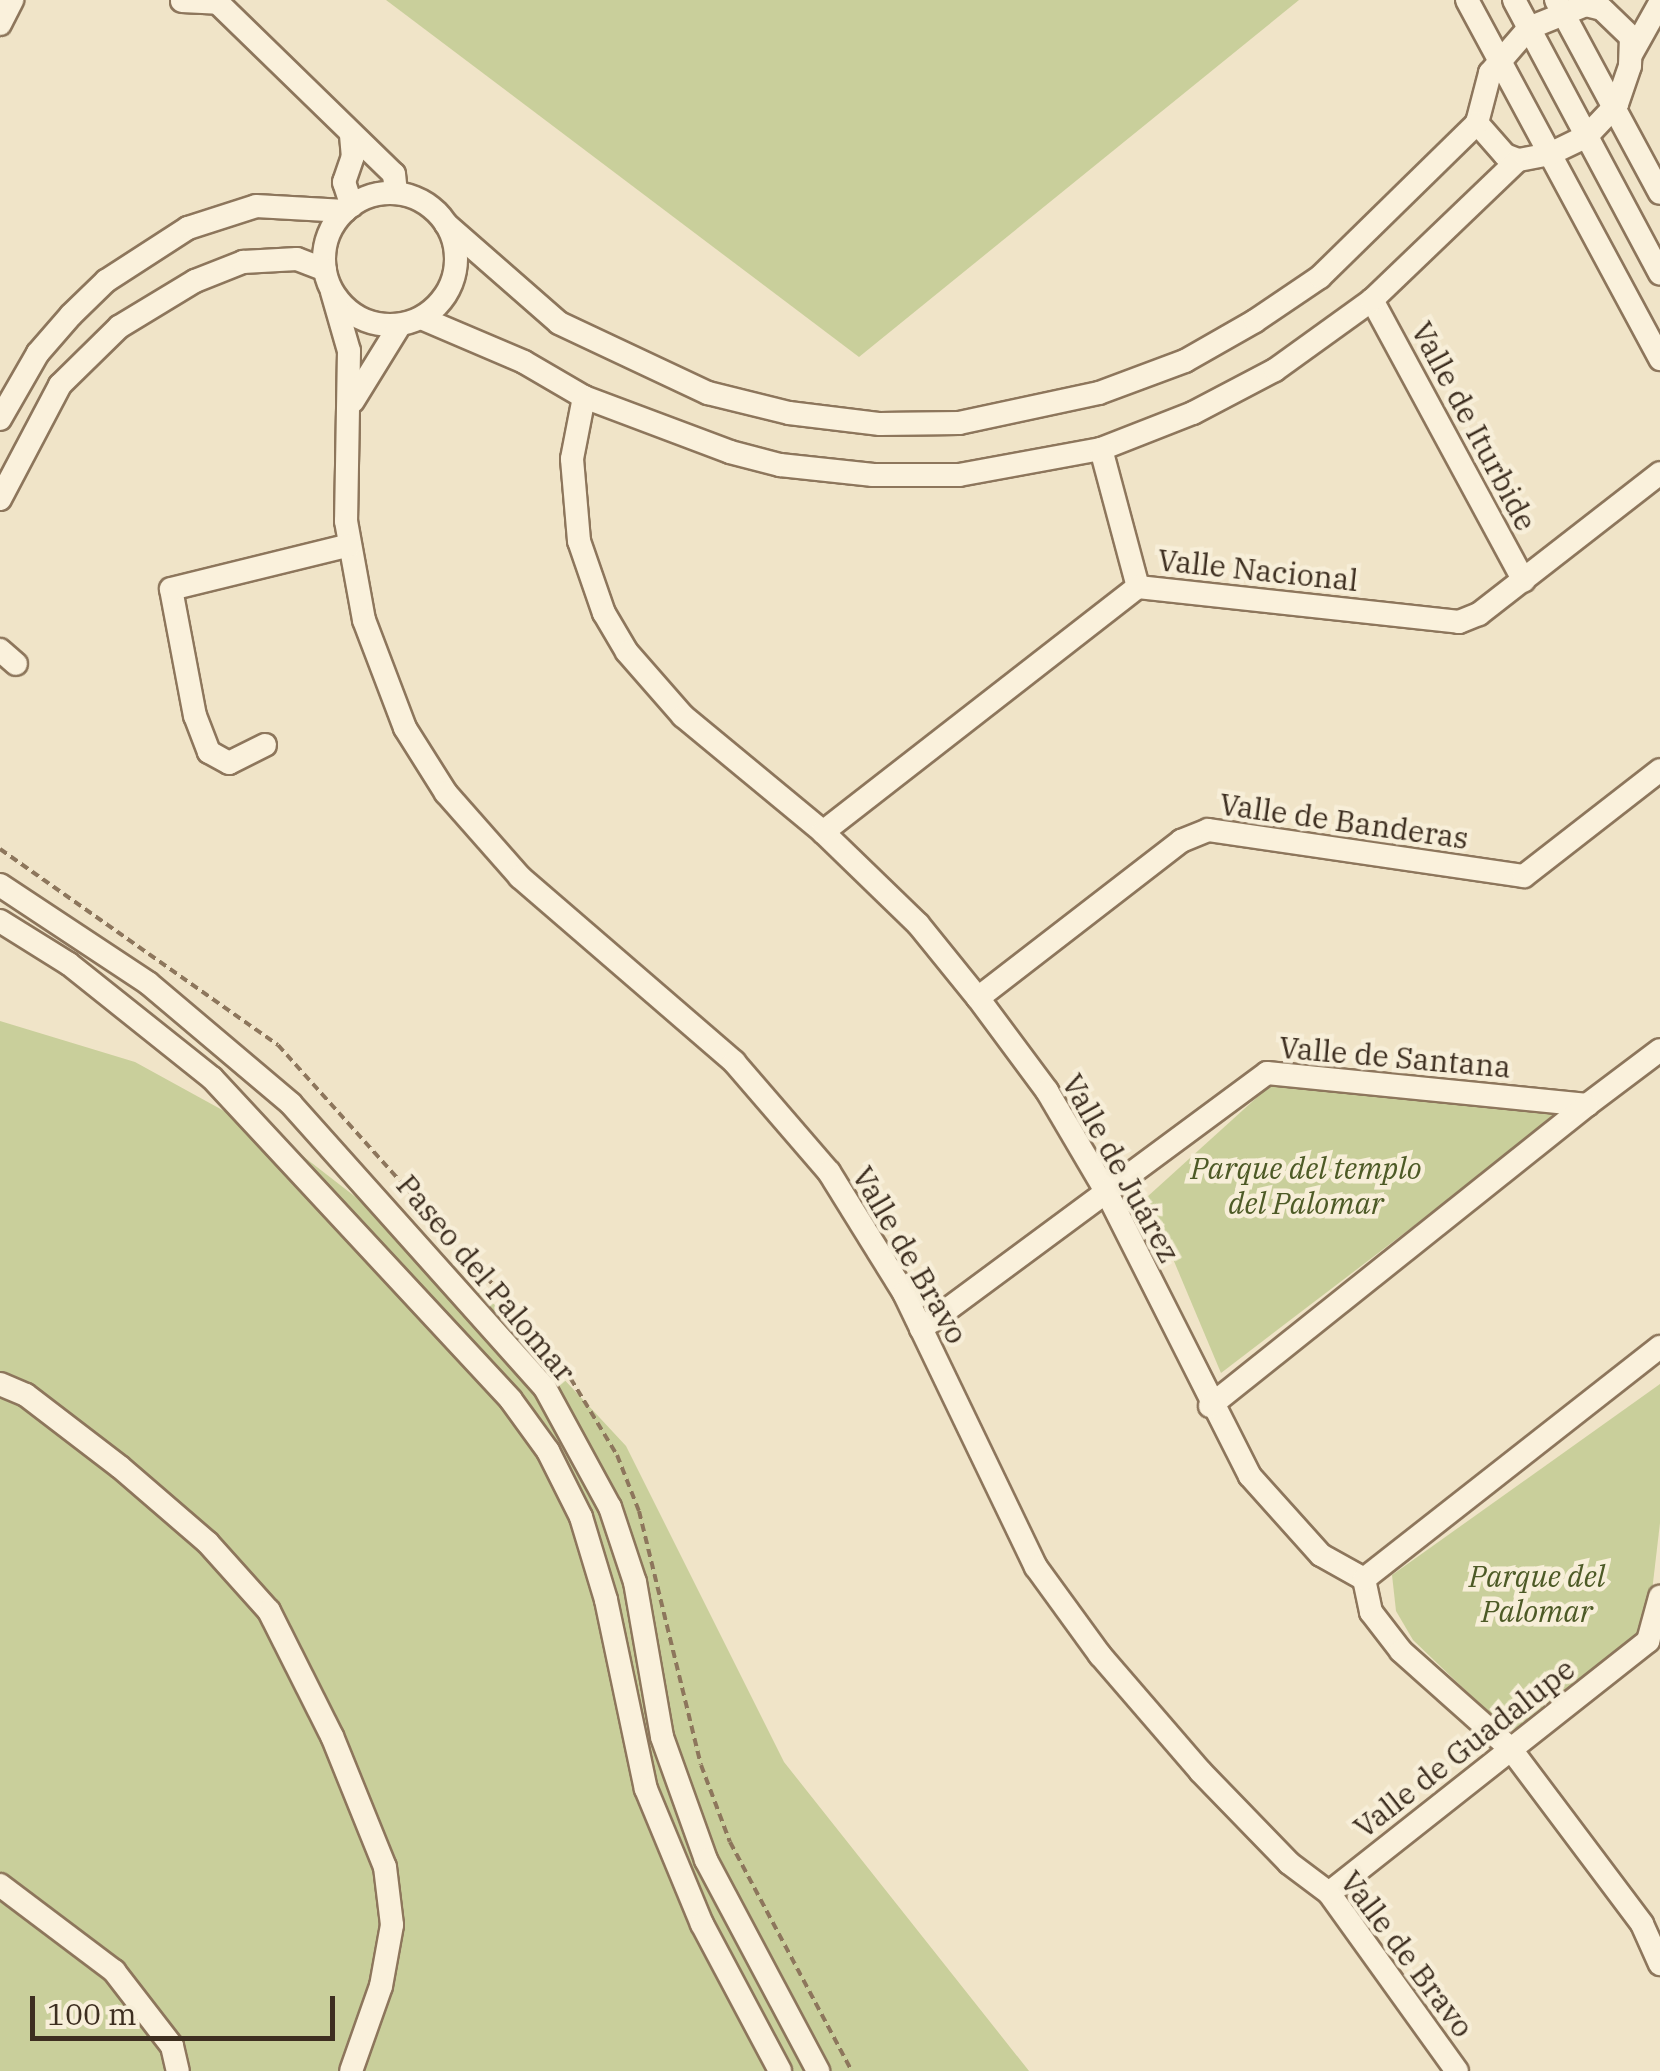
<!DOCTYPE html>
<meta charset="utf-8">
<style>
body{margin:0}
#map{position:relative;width:1660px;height:2071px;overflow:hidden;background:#f0e4c8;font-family:"IBM Plex Serif",serif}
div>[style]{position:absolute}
.green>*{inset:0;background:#c9cf9b}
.path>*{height:4px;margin-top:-2px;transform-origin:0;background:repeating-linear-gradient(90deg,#8d765c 0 8px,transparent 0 13px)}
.roads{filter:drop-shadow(2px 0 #8d765c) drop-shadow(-2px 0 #8d765c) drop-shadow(0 2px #8d765c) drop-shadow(0 -2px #8d765c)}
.minor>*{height:22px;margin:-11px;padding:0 11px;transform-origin:11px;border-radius:11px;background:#faf1dc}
.minor>.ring{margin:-11px;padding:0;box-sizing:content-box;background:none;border:22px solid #faf1dc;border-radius:50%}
span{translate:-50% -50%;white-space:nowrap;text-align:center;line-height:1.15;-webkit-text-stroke:9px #f7eed8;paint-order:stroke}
.street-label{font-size:30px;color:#3d2e20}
.park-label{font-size:30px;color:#4d5a26;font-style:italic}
.scale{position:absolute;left:30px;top:1996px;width:305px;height:45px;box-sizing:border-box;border:5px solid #3d2e20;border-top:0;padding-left:12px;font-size:30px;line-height:35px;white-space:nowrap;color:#3d2e20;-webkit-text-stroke:8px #f7eed8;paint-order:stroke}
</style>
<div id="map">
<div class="green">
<i style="clip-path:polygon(386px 0,1299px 0,859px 357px)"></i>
<i style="clip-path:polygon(0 1021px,135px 1062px,295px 1150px,495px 1305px,626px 1446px,784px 1762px,1029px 2071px,0 2071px)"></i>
<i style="clip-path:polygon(1274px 1082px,1563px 1112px,1221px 1373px,1147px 1197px)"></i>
<i style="clip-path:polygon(1660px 1384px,1660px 1523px,1647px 1634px,1513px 1736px,1413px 1640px,1396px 1611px,1392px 1575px)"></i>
</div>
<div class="path">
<i style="left:0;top:849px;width:340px;rotate:35.2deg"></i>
<i style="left:278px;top:1045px;width:418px;rotate:48.1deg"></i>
<i style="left:557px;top:1356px;width:116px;rotate:58.8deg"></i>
<i style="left:617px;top:1455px;width:60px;rotate:68.6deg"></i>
<i style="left:639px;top:1511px;width:261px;rotate:76.3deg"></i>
<i style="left:701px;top:1765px;width:82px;rotate:69.4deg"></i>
<i style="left:730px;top:1842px;width:259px;rotate:62deg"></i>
</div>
<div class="roads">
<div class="minor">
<i style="left:1467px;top:0;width:408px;rotate:61.7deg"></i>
<i style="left:1514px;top:0;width:310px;rotate:61.9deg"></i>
<i style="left:1556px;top:0;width:219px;rotate:61.7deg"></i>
<i style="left:182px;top:1px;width:36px;rotate:3deg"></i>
<i style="left:218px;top:3px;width:245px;rotate:44.2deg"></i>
<i style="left:394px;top:174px;width:19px;rotate:84deg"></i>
<i style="left:1586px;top:5px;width:16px;rotate:14deg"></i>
<i style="left:1602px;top:9px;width:40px;rotate:44deg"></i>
<i style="left:1631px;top:37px;width:29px;rotate:92deg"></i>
<i style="left:1630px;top:66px;width:40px;rotate:108.9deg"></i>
<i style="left:1617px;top:104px;width:44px;rotate:133.2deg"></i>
<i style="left:1587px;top:136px;width:41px;rotate:154.1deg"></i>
<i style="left:1550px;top:154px;width:33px;rotate:169deg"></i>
<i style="left:1518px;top:160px;width:14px;rotate:-159deg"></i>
<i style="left:1505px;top:155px;width:43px;rotate:-131.2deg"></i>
<i style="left:1477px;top:123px;width:52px;rotate:-75.4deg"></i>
<i style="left:1490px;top:73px;width:60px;rotate:-49.1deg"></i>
<i style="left:1529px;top:28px;width:61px;rotate:-22deg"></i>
<i style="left:0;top:24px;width:27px;rotate:-63deg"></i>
<i style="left:1632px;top:53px;width:57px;rotate:-60.8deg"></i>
<i style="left:351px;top:135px;width:21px;rotate:85deg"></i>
<i style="left:353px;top:156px;width:28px;rotate:109deg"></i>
<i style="left:344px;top:182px;width:25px;rotate:72deg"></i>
<i class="ring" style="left:324px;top:193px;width:110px;height:110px"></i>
<i style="left:446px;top:224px;width:150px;rotate:41.2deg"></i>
<i style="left:559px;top:323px;width:165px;rotate:25.2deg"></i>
<i style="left:708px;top:393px;width:83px;rotate:13.9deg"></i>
<i style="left:789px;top:413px;width:92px;rotate:6.9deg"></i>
<i style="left:880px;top:424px;width:79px;rotate:-0.7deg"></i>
<i style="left:959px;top:423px;width:143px;rotate:-12.1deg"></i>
<i style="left:1099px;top:393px;width:92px;rotate:-20.4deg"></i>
<i style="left:1185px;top:361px;width:81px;rotate:-29.7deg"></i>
<i style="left:1255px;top:321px;width:78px;rotate:-34.1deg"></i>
<i style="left:1320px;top:277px;width:220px;rotate:-44.4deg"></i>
<i style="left:332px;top:292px;width:61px;rotate:73.9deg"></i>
<i style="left:349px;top:351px;width:170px;rotate:91deg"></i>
<i style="left:346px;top:521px;width:101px;rotate:79.7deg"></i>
<i style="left:364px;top:620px;width:116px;rotate:69.2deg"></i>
<i style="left:405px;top:728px;width:77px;rotate:57.8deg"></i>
<i style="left:446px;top:793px;width:112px;rotate:48.6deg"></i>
<i style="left:520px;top:877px;width:283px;rotate:40.8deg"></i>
<i style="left:734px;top:1062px;width:145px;rotate:49.2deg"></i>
<i style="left:829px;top:1172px;width:142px;rotate:58.2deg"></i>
<i style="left:904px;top:1293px;width:304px;rotate:64.3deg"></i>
<i style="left:1036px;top:1567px;width:109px;rotate:54deg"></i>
<i style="left:1100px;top:1655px;width:153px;rotate:49.2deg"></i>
<i style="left:1200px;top:1771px;width:128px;rotate:45.9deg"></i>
<i style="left:1289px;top:1863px;width:50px;rotate:36.9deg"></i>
<i style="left:1329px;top:1893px;width:219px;rotate:54.3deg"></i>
<i style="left:1372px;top:300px;width:319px;rotate:61.6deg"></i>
<i style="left:421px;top:318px;width:112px;rotate:23.1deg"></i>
<i style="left:524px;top:362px;width:69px;rotate:30.3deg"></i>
<i style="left:584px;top:397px;width:156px;rotate:20.6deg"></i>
<i style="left:730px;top:452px;width:52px;rotate:14.6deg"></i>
<i style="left:780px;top:465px;width:94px;rotate:6.1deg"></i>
<i style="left:873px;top:475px;width:86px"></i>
<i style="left:959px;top:475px;width:144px;rotate:-10.4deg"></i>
<i style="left:1101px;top:449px;width:99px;rotate:-21.4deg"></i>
<i style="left:1193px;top:413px;width:93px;rotate:-27.7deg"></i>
<i style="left:1275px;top:370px;width:120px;rotate:-35.8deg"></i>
<i style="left:1372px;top:300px;width:202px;rotate:-43.8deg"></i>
<i style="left:584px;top:397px;width:63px;rotate:101deg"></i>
<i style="left:572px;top:459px;width:82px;rotate:85.1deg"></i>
<i style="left:579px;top:541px;width:76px;rotate:70.9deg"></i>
<i style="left:604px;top:613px;width:45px;rotate:59.5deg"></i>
<i style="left:627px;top:652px;width:85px;rotate:48.8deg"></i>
<i style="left:683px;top:716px;width:182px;rotate:39.6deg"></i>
<i style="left:823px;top:832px;width:132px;rotate:44.1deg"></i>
<i style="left:918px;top:924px;width:95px;rotate:51deg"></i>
<i style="left:978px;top:998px;width:116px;rotate:53.4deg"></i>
<i style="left:1047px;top:1091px;width:116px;rotate:59.5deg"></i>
<i style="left:1106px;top:1191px;width:319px;rotate:63.2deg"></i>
<i style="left:1250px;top:1476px;width:106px;rotate:48.1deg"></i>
<i style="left:1321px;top:1555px;width:49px;rotate:29.2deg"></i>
<i style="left:1364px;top:1579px;width:34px;rotate:78deg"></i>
<i style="left:1371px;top:1612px;width:49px;rotate:52.4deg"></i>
<i style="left:1401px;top:1651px;width:146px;rotate:41.7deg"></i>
<i style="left:1510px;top:1748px;width:220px;rotate:53.1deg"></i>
<i style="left:1642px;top:1924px;width:44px;rotate:65.8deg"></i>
<i style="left:353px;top:401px;width:89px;rotate:-58.3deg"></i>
<i style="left:0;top:419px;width:76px;rotate:-60.1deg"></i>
<i style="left:38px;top:353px;width:50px;rotate:-49deg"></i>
<i style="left:71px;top:315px;width:49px;rotate:-44.2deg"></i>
<i style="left:106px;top:281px;width:98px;rotate:-32.9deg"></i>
<i style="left:188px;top:228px;width:71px;rotate:-17.9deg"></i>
<i style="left:256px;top:206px;width:89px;rotate:3.2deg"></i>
<i style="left:1101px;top:449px;width:143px;rotate:75deg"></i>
<i style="left:0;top:499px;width:129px;rotate:-62.2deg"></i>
<i style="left:60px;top:385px;width:83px;rotate:-44.5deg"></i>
<i style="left:119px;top:327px;width:89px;rotate:-31.2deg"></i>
<i style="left:195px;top:281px;width:52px;rotate:-21.6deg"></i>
<i style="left:243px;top:262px;width:54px;rotate:-3.2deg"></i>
<i style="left:297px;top:259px;width:30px;rotate:21deg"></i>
<i style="left:0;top:650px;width:21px;rotate:41deg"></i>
<i style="left:265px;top:745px;width:40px;rotate:153.4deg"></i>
<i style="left:229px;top:763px;width:23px;rotate:-151deg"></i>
<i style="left:209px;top:752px;width:39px;rotate:-111deg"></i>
<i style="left:195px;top:716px;width:129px;rotate:-100.7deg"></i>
<i style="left:171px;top:589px;width:184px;rotate:-13.8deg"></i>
<i style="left:823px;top:832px;width:399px;rotate:-37.9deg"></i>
<i style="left:1138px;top:587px;width:323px;rotate:6.2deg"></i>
<i style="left:1459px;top:622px;width:22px;rotate:-22deg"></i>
<i style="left:1479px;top:614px;width:229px;rotate:-37.9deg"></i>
<i style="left:0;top:885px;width:178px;rotate:33.5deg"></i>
<i style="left:148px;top:983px;width:187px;rotate:40.2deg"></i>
<i style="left:291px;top:1104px;width:381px;rotate:48.2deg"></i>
<i style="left:545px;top:1388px;width:136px;rotate:61.4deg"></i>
<i style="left:610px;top:1507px;width:79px;rotate:71.6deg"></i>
<i style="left:635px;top:1582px;width:157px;rotate:80.1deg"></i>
<i style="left:662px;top:1737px;width:131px;rotate:70.3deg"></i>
<i style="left:706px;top:1860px;width:239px;rotate:62deg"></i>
<i style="left:0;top:921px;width:81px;rotate:31.9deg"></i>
<i style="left:69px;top:964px;width:183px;rotate:38.6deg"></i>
<i style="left:212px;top:1078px;width:439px;rotate:47.1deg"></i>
<i style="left:511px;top:1400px;width:63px;rotate:54deg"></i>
<i style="left:548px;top:1451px;width:74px;rotate:63.4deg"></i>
<i style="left:581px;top:1517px;width:87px;rotate:73.2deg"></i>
<i style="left:606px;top:1600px;width:193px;rotate:78.1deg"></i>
<i style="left:646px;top:1789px;width:146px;rotate:67.5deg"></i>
<i style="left:702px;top:1924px;width:166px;rotate:62deg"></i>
<i style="left:978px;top:998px;width:257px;rotate:-37.7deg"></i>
<i style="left:1181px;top:841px;width:29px;rotate:-22deg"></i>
<i style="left:1208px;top:830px;width:319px;rotate:8.3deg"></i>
<i style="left:1524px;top:876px;width:172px;rotate:-37.9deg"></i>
<i style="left:921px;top:1329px;width:430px;rotate:-36.5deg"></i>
<i style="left:1267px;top:1073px;width:322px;rotate:5.7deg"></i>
<i style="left:1587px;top:1105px;width:91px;rotate:-37deg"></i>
<i style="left:0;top:1384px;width:28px;rotate:23deg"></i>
<i style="left:26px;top:1395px;width:118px;rotate:37.5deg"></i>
<i style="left:120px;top:1467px;width:116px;rotate:40.8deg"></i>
<i style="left:208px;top:1543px;width:91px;rotate:48.1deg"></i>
<i style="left:269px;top:1611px;width:140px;rotate:63.3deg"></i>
<i style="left:332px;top:1736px;width:141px;rotate:68deg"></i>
<i style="left:385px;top:1867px;width:58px;rotate:83.1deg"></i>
<i style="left:392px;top:1925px;width:62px;rotate:100.2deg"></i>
<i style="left:381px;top:1986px;width:90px;rotate:109.4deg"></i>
<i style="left:1210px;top:1406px;width:482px;rotate:-38.6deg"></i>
<i style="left:1364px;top:1579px;width:376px;rotate:-38.1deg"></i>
<i style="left:0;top:1885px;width:143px;rotate:37deg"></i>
<i style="left:114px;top:1971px;width:95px;rotate:52.3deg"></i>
<i style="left:172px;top:2046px;width:26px;rotate:77deg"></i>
<i style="left:1329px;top:1893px;width:407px;rotate:-38.3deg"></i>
<i style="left:1648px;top:1641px;width:46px;rotate:-74.7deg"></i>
</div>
</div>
<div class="street-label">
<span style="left:1474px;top:426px;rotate:62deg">Valle de Iturbide</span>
<span style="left:1258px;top:570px;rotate:6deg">Valle Nacional</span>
<span style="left:1344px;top:821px;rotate:8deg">Valle de Banderas</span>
<span style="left:1395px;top:1057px;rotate:5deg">Valle de Santana</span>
<span style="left:1121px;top:1168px;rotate:61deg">Valle de Juárez</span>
<span style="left:910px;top:1255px;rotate:60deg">Valle de Bravo</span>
<span style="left:486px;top:1278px;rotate:50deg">Paseo del Palomar</span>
<span style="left:1464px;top:1748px;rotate:-38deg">Valle de Guadalupe</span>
<span style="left:1407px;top:1954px;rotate:53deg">Valle de Bravo</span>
</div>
<div class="park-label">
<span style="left:1306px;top:1185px">Parque del templo<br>del Palomar</span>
<span style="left:1537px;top:1593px">Parque del<br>Palomar</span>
</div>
<div class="scale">100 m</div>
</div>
